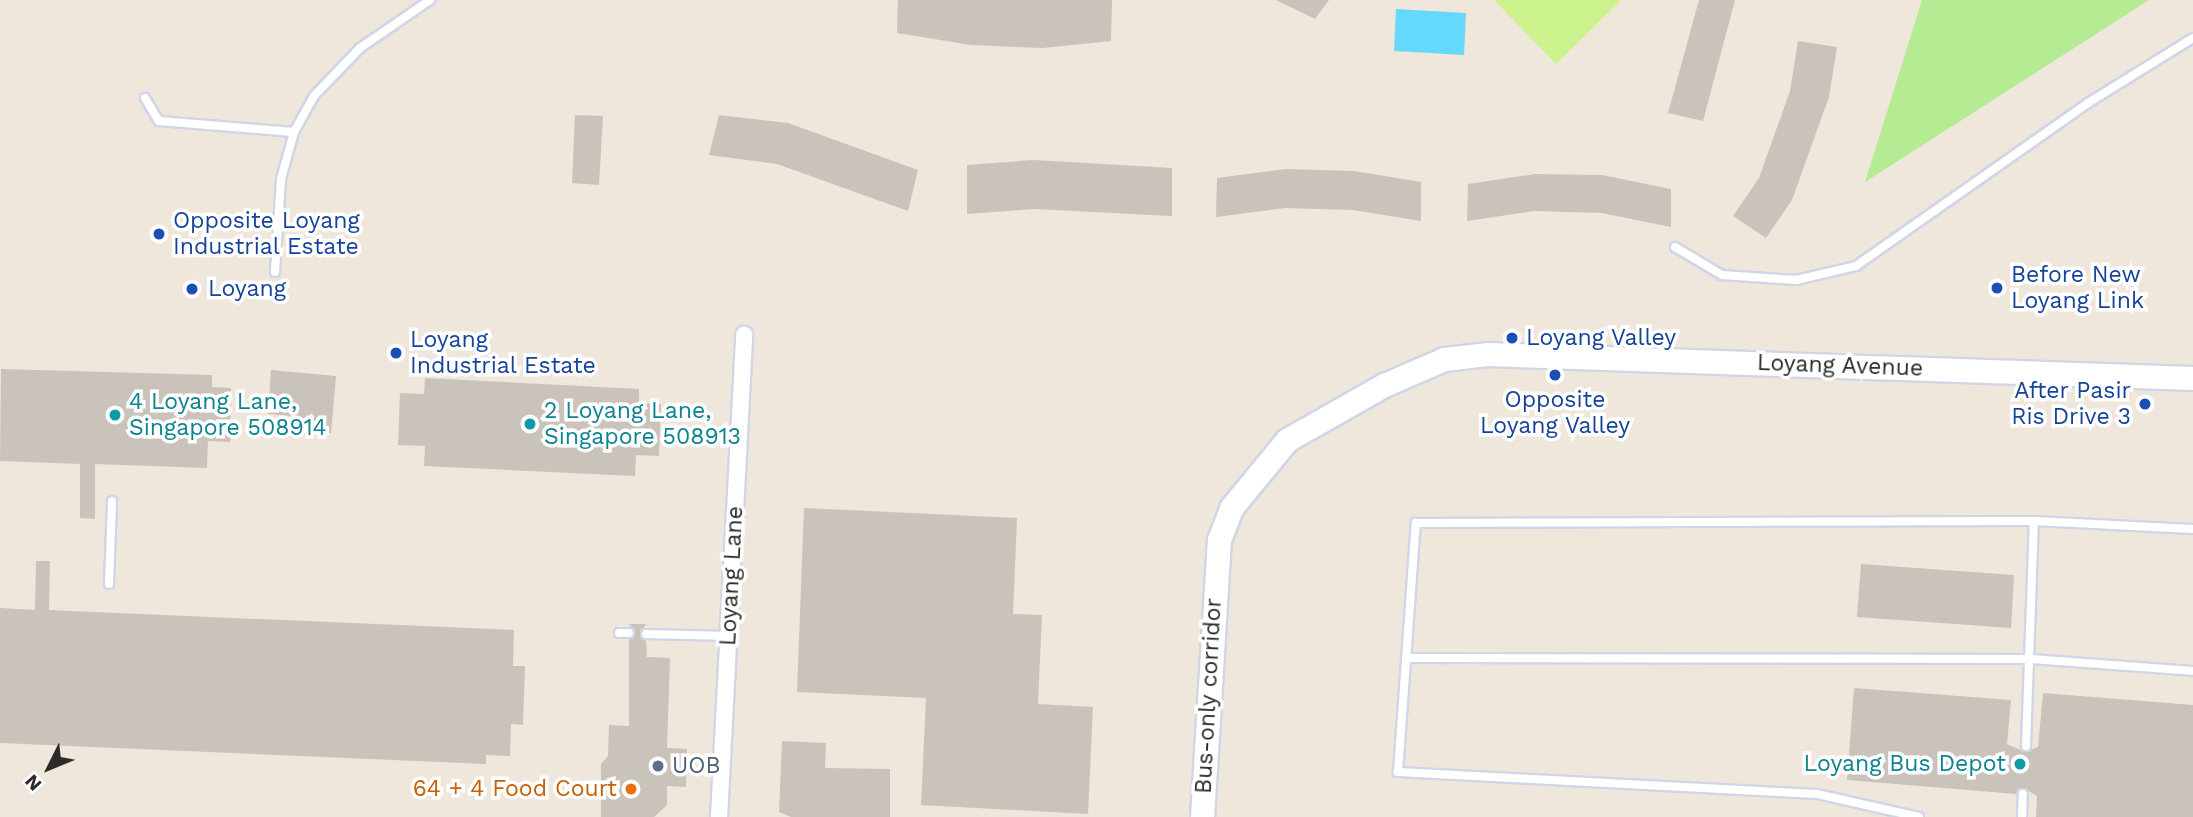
<!DOCTYPE html>
<style>
body{margin:0}
#map{position:relative;width:2193px;height:817px;overflow:hidden;background:#efe6dc;font-family:"Work Sans",sans-serif}
div>[style]{position:absolute}
.green>*{inset:0;background:#b4eb93}
.pitch>*{inset:0;background:#ccf38d}
.water>*{inset:0;background:#64d9fc}
.building>*{inset:0;background:#cac3bc}
.roads{filter:drop-shadow(2px 0 #d1d6e6) drop-shadow(-2px 0 #d1d6e6) drop-shadow(0 2px #d1d6e6) drop-shadow(0 -2px #d1d6e6)}
.lane>*{height:8px;margin:-4px;padding:0 4px;transform-origin:4px;border-radius:4px;background:#fff}
.street>*{height:16px;margin:-8px;padding:0 8px;transform-origin:8px;border-radius:8px;background:#fff}
.secondary>*{height:23px;margin:-11.5px;padding:0 11.5px;transform-origin:11.5px;border-radius:11.5px;background:#fff}
.dots>*{width:19px;height:19px;translate:-50% -50%;box-sizing:border-box;border:4px solid #fff;border-radius:50%}
span{translate:-50% -50%;white-space:nowrap;text-align:center;line-height:1.15;-webkit-text-stroke:7px #fff;paint-order:stroke}
.transit-label{font-size:23px;color:#164399}
.left{translate:0 -50%;text-align:left}
.right{translate:-100% -50%;text-align:right}
.street-label{font-size:23px;color:#2b2b2b}
.culture-label{font-size:23px;color:#0d838f}
.service-label{font-size:23px;color:#4e5e75}
.food-label{font-size:23px;color:#c56008}
.north{position:absolute;left:14px;top:733px;width:70px;height:70px;-webkit-text-stroke:5px #fff;paint-order:stroke;rotate:227deg;font-size:19px;font-weight:700;line-height:28px;text-align:center;color:#2b2b2b}
.north::after{content:'';display:block;margin:auto;width:24px;height:32px;background:#2b2b2b;clip-path:polygon(50% 0,100% 100%,50% 72%,0 100%)}
</style>
<div id="map">
<div class="green">
<i style="clip-path:polygon(1922px 0,2149px 0,1865px 182px)"></i>
</div>
<div class="pitch">
<i style="clip-path:polygon(1494px 0,1621px 0,1556px 64px)"></i>
</div>
<div class="water">
<i style="clip-path:polygon(1396px 9px,1466px 13px,1464px 55px,1394px 51px)"></i>
</div>
<div class="building">
<i style="clip-path:polygon(898px 0,1112px 0,1111px 41px,1043px 48px,971px 45px,897px 33px)"></i>
<i style="clip-path:polygon(1276px 0,1329px 0,1315px 19px)"></i>
<i style="clip-path:polygon(1699px 0,1735px 0,1703px 121px,1668px 113px)"></i>
<i style="clip-path:polygon(1798px 41px,1837px 47px,1829px 97px,1792px 200px,1766px 238px,1733px 216px,1759px 178px,1790px 91px)"></i>
<i style="clip-path:polygon(575px 115px,603px 116px,599px 185px,572px 183px)"></i>
<i style="clip-path:polygon(719px 115px,788px 123px,918px 170px,908px 211px,777px 164px,709px 155px)"></i>
<i style="clip-path:polygon(1034px 160px,1172px 168px,1172px 216px,1034px 209px,967px 214px,967px 165px)"></i>
<i style="clip-path:polygon(1286px 169px,1354px 171px,1421px 182px,1421px 221px,1353px 210px,1285px 208px,1216px 217px,1217px 178px)"></i>
<i style="clip-path:polygon(1535px 174px,1602px 175px,1671px 189px,1671px 227px,1602px 213px,1534px 211px,1467px 221px,1468px 184px)"></i>
<i style="clip-path:polygon(1px 369px,212px 375px,212px 387px,231px 388px,230px 442px,208px 441px,207px 468px,95px 464px,95px 519px,80px 518px,80px 464px,0 461px)"></i>
<i style="clip-path:polygon(271px 370px,336px 376px,331px 433px,301px 431px,302px 417px,268px 414px)"></i>
<i style="clip-path:polygon(425px 378px,639px 389px,639px 403px,661px 404px,659px 456px,636px 455px,635px 476px,424px 466px,425px 446px,398px 445px,400px 393px,424px 394px)"></i>
<i style="clip-path:polygon(804px 508px,1017px 518px,1013px 614px,1042px 615px,1038px 704px,1093px 707px,1088px 814px,921px 805px,926px 698px,797px 692px)"></i>
<i style="clip-path:polygon(36px 561px,50px 561px,49px 610px,514px 630px,513px 666px,525px 666px,523px 725px,511px 724px,510px 756px,486px 755px,486px 764px,0 743px,0 608px,35px 610px)"></i>
<i style="clip-path:polygon(1861px 564px,2014px 575px,2011px 628px,1857px 617px)"></i>
<i style="clip-path:polygon(629px 624px,646px 624px,640px 635px,646px 641px,647px 657px,670px 658px,667px 748px,687px 749px,686px 787px,667px 786px,667px 805px,654px 817px,601px 817px,601px 764px,608px 756px,609px 725px,629px 726px,629px 640px,635px 632px)"></i>
<i style="clip-path:polygon(1854px 688px,2011px 700px,2007px 744px,2025px 752px,2038px 747px,2043px 693px,2193px 705px,2193px 817px,2036px 817px,2037px 796px,2024px 788px,2016px 794px,1847px 780px)"></i>
<i style="clip-path:polygon(782px 741px,826px 743px,825px 768px,890px 769px,890px 817px,791px 817px,779px 812px)"></i>
</div>
<div class="roads">
<div class="lane">
<i style="left:145px;top:98px;width:27px;rotate:59deg"></i>
<i style="left:159px;top:121px;width:135px;rotate:4.7deg"></i>
<i style="left:1675px;top:247px;width:55px;rotate:30.8deg"></i>
<i style="left:1722px;top:275px;width:74px;rotate:3.9deg"></i>
<i style="left:1796px;top:280px;width:62px;rotate:-13.1deg"></i>
<i style="left:1856px;top:266px;width:284px;rotate:-35.1deg"></i>
<i style="left:2088px;top:103px;width:123px;rotate:-31.8deg"></i>
<i style="left:275px;top:272px;width:93px;rotate:-86.3deg"></i>
<i style="left:281px;top:179px;width:49px;rotate:-74.5deg"></i>
<i style="left:294px;top:132px;width:41px;rotate:-60.9deg"></i>
<i style="left:314px;top:96px;width:66px;rotate:-46.2deg"></i>
<i style="left:360px;top:48px;width:85px;rotate:-34.4deg"></i>
<i style="left:109px;top:584px;width:83px;rotate:-87.9deg"></i>
<i style="left:619px;top:633px;width:10px"></i>
<i style="left:646px;top:634px;width:82px;rotate:1.4deg"></i>
<i style="left:1407px;top:658px;width:624px;rotate:0.09deg"></i>
<i style="left:2031px;top:659px;width:162px;rotate:4.2deg"></i>
<i style="left:2026px;top:746px;width:225px;rotate:-88deg"></i>
<i style="left:1919px;top:817px;width:105px;rotate:-167.3deg"></i>
<i style="left:1817px;top:794px;width:420px;rotate:-177deg"></i>
<i style="left:1398px;top:772px;width:250px;rotate:-85.9deg"></i>
<i style="left:1416px;top:523px;width:618px;rotate:-0.19deg"></i>
<i style="left:2034px;top:521px;width:159px;rotate:2.9deg"></i>
<i style="left:2022px;top:817px;width:23px;rotate:-88deg"></i>
</div>
<div class="street">
<i style="left:719px;top:817px;width:483px;rotate:-87deg"></i>
</div>
<div class="secondary">
<i style="left:1202px;top:817px;width:278px;rotate:-86.5deg"></i>
<i style="left:1219px;top:540px;width:34px;rotate:-69deg"></i>
<i style="left:1231px;top:508px;width:88px;rotate:-50.5deg"></i>
<i style="left:1287px;top:440px;width:112px;rotate:-29.6deg"></i>
<i style="left:1384px;top:385px;width:65px;rotate:-23.4deg"></i>
<i style="left:1444px;top:359px;width:43px;rotate:-6.6deg"></i>
<i style="left:1487px;top:354px;width:706px;rotate:1.95deg"></i>
</div>
</div>
<div class="dots">
<i style="left:159px;top:234px;background:#1a4fb4"></i>
<i style="left:1997px;top:288px;background:#1a4fb4"></i>
<i style="left:192px;top:289px;background:#1a4fb4"></i>
<i style="left:1512px;top:338px;background:#1a4fb4"></i>
<i style="left:396px;top:353px;background:#1a4fb4"></i>
<i style="left:1555px;top:375px;background:#1a4fb4"></i>
<i style="left:2145px;top:404px;background:#1a4fb4"></i>
<i style="left:115px;top:415px;background:#0f9aa8"></i>
<i style="left:530px;top:424px;background:#0f9aa8"></i>
<i style="left:2020px;top:764px;background:#0f9aa8"></i>
<i style="left:658px;top:766px;background:#5c6f8a"></i>
<i style="left:631px;top:789px;background:#e8710a"></i>
</div>
<div class="transit-label">
<span class="left" style="left:173px;top:234px">Opposite Loyang<br>Industrial Estate</span>
<span class="left" style="left:2011px;top:288px">Before New<br>Loyang Link</span>
<span class="left" style="left:208px;top:289px">Loyang</span>
<span class="left" style="left:1526px;top:338px">Loyang Valley</span>
<span class="left" style="left:410px;top:353px">Loyang<br>Industrial Estate</span>
<span class="right" style="left:2131px;top:404px">After Pasir<br>Ris Drive 3</span>
<span style="left:1555px;top:413px">Opposite<br>Loyang Valley</span>
</div>
<div class="street-label">
<span style="left:1840px;top:366px;rotate:2deg">Loyang Avenue</span>
<span style="left:732px;top:576px;rotate:-87deg">Loyang Lane</span>
<span style="left:1209px;top:696px;rotate:-87deg">Bus-only corridor</span>
</div>
<div class="culture-label">
<span class="left" style="left:129px;top:415px">4 Loyang Lane,<br>Singapore 508914</span>
<span class="left" style="left:544px;top:424px">2 Loyang Lane,<br>Singapore 508913</span>
<span class="right" style="left:2006px;top:764px">Loyang Bus Depot</span>
</div>
<div class="service-label">
<span class="left" style="left:672px;top:766px">UOB</span>
</div>
<div class="food-label">
<span class="right" style="left:617px;top:789px">64 + 4 Food Court</span>
</div>
<div class="north">N</div>
</div>
